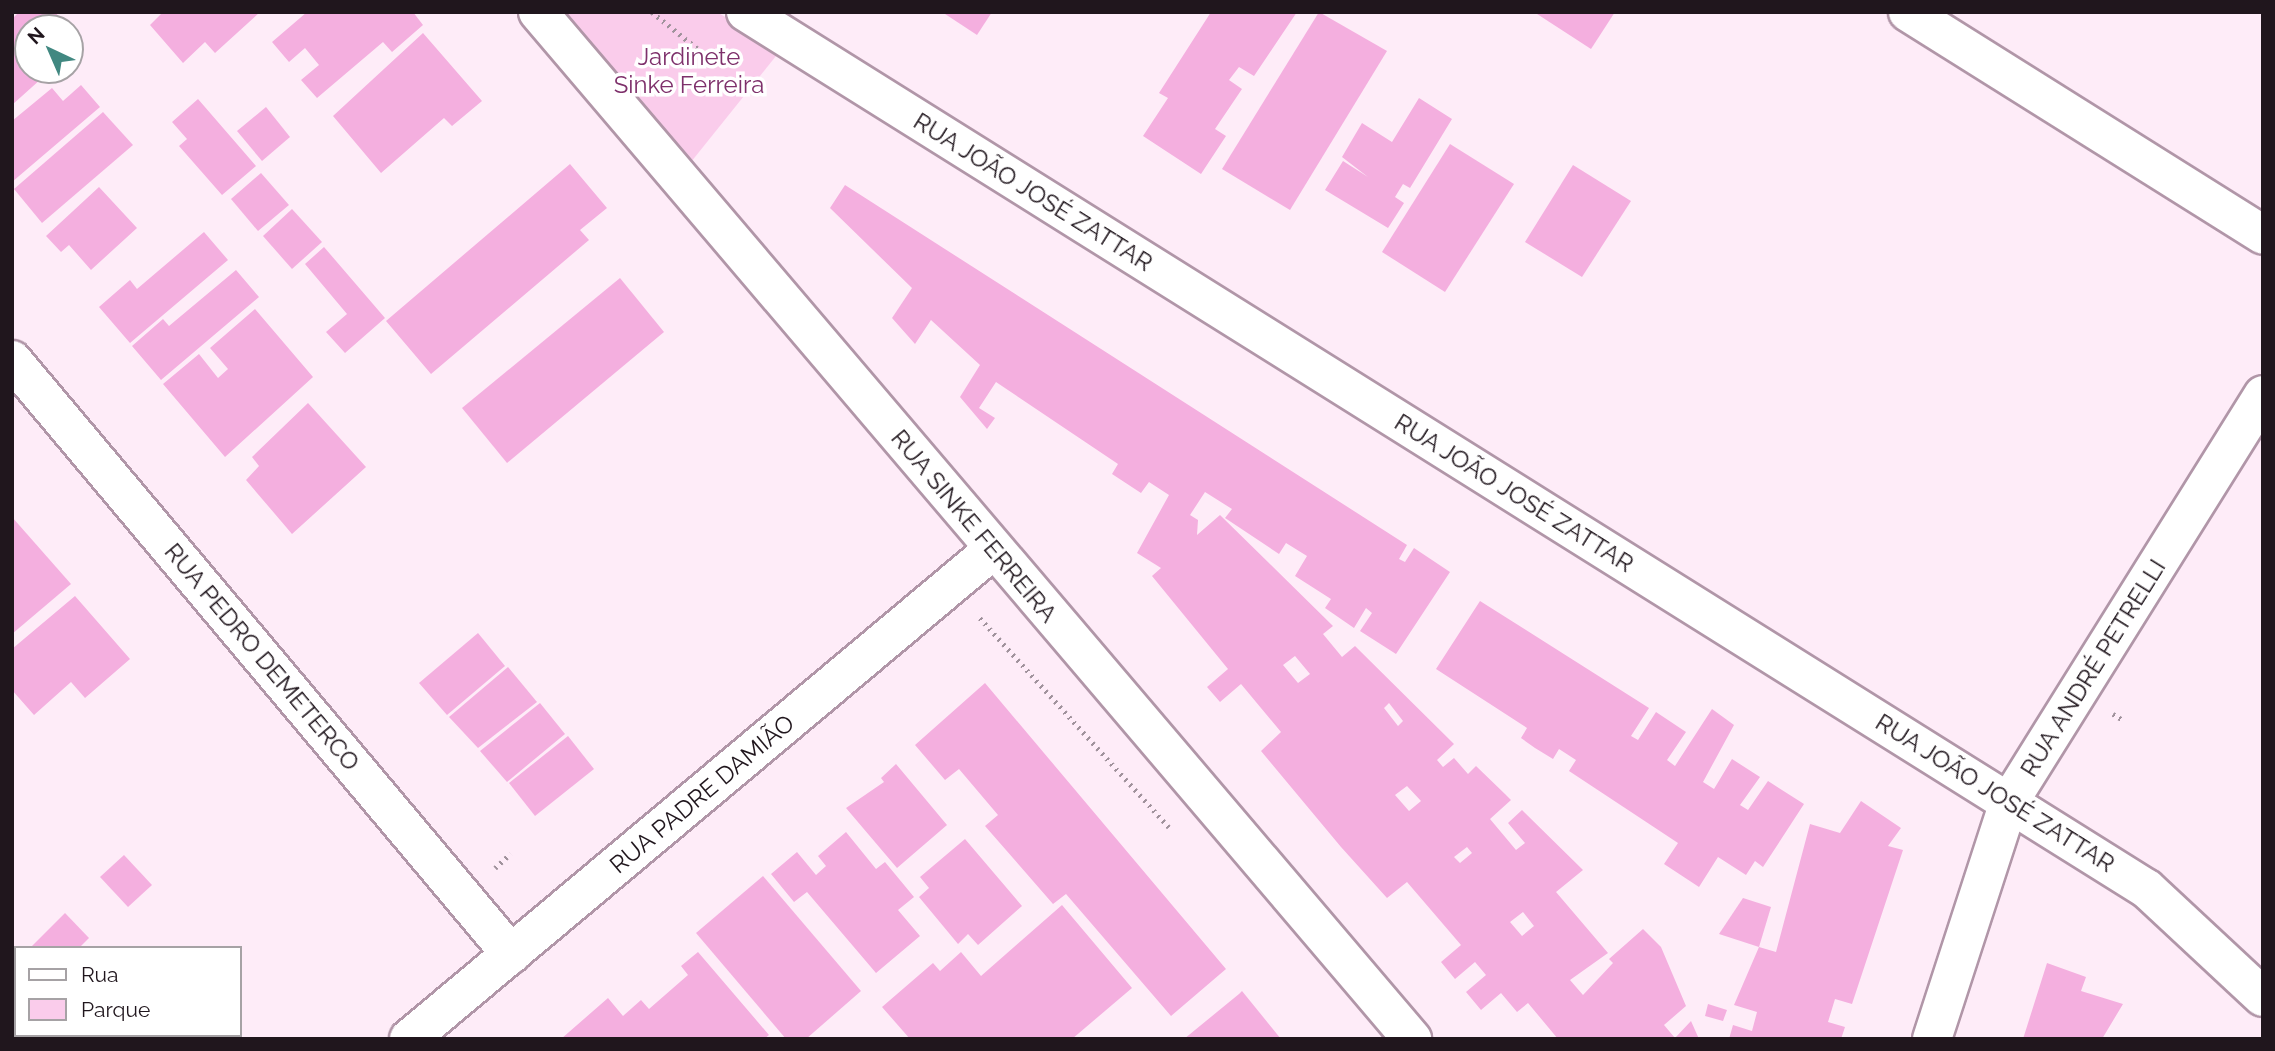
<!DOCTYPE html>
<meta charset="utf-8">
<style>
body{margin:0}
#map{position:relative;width:2275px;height:1051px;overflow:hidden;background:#feecf8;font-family:Raleway,sans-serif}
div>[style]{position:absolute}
.green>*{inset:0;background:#facceb}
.building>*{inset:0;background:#f4afdf}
.path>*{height:4.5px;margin-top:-2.25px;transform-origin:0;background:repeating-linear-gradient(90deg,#a0929c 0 2px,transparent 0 7px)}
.roads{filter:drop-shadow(2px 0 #b196a8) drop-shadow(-2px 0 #b196a8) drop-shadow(0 2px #b196a8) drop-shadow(0 -2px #b196a8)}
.street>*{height:38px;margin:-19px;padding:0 19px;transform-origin:19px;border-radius:19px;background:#fff}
span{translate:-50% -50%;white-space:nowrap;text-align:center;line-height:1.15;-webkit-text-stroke:7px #fff;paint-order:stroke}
.park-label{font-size:24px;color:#7e306b}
.street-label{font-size:24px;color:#20161d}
.frame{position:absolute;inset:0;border:14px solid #20161d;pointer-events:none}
.legend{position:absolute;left:14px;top:946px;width:228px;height:91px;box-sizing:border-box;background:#fff;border:2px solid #a6a2a5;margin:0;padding:9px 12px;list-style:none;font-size:21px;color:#20161d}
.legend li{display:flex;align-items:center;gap:14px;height:35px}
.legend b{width:35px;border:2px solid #a6a2a5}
.north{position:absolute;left:14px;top:14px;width:70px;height:70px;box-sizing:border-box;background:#fff;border:2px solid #a6a2a5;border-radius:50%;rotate:316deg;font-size:19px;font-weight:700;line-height:28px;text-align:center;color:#20161d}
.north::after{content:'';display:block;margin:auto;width:24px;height:32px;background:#418881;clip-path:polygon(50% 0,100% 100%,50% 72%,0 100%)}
</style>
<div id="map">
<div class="green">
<i style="clip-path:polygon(557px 12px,717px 12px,780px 51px,691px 162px)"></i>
</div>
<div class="building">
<i style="clip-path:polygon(19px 12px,55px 12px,69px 28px,28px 28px,28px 70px,51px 70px,12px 105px,12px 19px)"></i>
<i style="clip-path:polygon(163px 12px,260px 12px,215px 53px,205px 42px,183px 63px,150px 25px)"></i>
<i style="clip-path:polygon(307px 12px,413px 12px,423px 25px,392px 52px,383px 42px,317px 98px,301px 80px,319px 65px,305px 48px,289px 62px,272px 42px)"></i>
<i style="clip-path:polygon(942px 12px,992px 12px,977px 35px)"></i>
<i style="clip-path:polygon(1211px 12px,1297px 12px,1254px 76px,1239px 67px,1229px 80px,1242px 89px,1215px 129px,1226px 136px,1201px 174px,1143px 136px,1168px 98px,1159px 93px)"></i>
<i style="clip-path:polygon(1319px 12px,1387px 51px,1290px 210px,1222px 169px)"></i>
<i style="clip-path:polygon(1534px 12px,1615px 12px,1591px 49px)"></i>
<i style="clip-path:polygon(70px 29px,82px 42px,70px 52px)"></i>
<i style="clip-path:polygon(423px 33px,482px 101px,452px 126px,444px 118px,381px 173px,333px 116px)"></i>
<i style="clip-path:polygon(81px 85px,100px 107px,12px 182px,12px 121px,52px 88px,63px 101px)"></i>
<i style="clip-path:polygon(1419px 98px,1452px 119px,1410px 188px,1403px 184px,1395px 197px,1404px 203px,1388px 228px,1325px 190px,1343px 161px,1368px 177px,1342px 157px,1362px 123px,1392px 142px)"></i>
<i style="clip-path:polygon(198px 99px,256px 166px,222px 195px,179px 146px,187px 139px,172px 122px)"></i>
<i style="clip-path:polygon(266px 107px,290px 137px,262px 161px,237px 131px)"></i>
<i style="clip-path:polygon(103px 112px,133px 145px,42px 223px,14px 189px)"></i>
<i style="clip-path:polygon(1450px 144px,1514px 184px,1445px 292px,1382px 252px)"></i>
<i style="clip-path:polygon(570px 164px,607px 208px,580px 230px,589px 240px,431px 374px,386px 321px)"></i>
<i style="clip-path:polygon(1573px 165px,1631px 201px,1582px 277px,1525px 242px)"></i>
<i style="clip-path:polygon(261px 173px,289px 205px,258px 231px,231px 199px)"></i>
<i style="clip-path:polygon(evenodd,845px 185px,1407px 545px,1399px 559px,1405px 562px,1414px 548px,1450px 572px,1396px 654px,1360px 631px,1372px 613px,1366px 608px,1354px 628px,1325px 608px,1331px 599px,1295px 576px,1307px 556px,1286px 543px,1279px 554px,1225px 518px,1232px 509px,1205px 492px,1190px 515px,1198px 520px,1197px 535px,1220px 515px,1333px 626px,1323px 634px,1342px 657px,1355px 646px,1454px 744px,1437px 760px,1443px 767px,1454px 758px,1468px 774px,1476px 766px,1505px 794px,1511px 800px,1490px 819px,1516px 850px,1525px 843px,1508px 823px,1522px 810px,1583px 870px,1556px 892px,1608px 953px,1570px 980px,1583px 995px,1613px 963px,1609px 959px,1643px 929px,1661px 947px,1686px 1006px,1664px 1025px,1675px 1038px,1691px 1021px,1699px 1039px,1558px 1039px,1528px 1003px,1517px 1012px,1501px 993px,1481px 1010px,1466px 992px,1486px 975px,1475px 962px,1455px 979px,1441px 962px,1461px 945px,1407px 882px,1387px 898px,1341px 847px,1261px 751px,1281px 732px,1241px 684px,1220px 702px,1207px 687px,1228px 669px,1152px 576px,1161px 568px,1137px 553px,1169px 495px,1149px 482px,1141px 493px,1112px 474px,1118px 464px,996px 382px,979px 408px,995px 418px,987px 429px,960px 397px,980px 365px,931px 320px,915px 344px,892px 318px,912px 288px,830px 208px,845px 185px,1295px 656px,1310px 674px,1298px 683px,1283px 665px,1295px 656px,845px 185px,1389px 703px,1403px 721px,1398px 726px,1384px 708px,1389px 703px,845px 185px,1407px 786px,1421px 801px,1409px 811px,1395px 795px,1407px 786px,845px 185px,1467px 847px,1472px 853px,1460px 863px,1454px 857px,1467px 847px,845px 185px,1523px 912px,1534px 926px,1522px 936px,1510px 922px,1523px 912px)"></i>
<i style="clip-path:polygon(99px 187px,137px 228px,91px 270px,69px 245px,61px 252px,46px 236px)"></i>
<i style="clip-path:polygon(292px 209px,322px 242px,292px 269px,263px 236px)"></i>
<i style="clip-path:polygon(204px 232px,228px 260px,130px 343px,99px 307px,130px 280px,137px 289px)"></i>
<i style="clip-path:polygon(324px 247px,385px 318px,345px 353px,326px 332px,347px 314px,305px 264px)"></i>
<i style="clip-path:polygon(236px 270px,259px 297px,161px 380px,132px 346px,163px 319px,169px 326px)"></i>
<i style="clip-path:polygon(620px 278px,664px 332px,507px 463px,462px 408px)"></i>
<i style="clip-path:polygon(255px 309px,313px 377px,225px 457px,163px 384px,199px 354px,218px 378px,228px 369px,210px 348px)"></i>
<i style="clip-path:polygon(308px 403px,366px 467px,292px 534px,246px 480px,259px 466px,252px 457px)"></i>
<i style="clip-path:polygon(12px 517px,71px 584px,12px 634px)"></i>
<i style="clip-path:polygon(75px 596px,130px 659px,85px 698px,71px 682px,34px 715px,12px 690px,12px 649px)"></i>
<i style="clip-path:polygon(1480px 601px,1649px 708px,1631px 736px,1638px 740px,1656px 712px,1686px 732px,1667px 760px,1675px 766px,1712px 709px,1734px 725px,1703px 782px,1714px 789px,1732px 759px,1760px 777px,1740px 805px,1748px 810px,1768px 781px,1804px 804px,1763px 867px,1755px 861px,1746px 875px,1718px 857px,1699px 887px,1664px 864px,1678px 843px,1569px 771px,1576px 760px,1559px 749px,1553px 759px,1535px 748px,1521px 738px,1527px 728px,1436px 669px)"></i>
<i style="clip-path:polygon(478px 633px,505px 666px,447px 715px,419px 683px)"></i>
<i style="clip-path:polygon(508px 667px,537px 702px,478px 748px,449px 717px)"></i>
<i style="clip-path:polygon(985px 683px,1226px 969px,1171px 1016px,1066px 894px,1053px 904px,985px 826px,998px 815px,959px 769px,945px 780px,915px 745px)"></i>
<i style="clip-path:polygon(540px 703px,565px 734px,507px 782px,480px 751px)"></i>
<i style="clip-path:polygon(568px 736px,594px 769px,535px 816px,509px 783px)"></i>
<i style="clip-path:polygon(896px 764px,947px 825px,897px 868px,846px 808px,884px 782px,881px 778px)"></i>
<i style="clip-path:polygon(1861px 801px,1901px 828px,1888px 846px,1903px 850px,1852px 1004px,1835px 999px,1828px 1022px,1845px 1027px,1841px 1039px,1729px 1039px,1733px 1025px,1752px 1031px,1757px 1012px,1734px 1005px,1759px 947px,1776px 952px,1810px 824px,1840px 833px)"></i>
<i style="clip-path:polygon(846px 832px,876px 869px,885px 862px,914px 897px,898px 910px,920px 936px,876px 973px,807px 892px,794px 902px,771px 874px,797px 852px,816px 875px,826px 866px,818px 856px)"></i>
<i style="clip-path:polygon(965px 839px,1022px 906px,978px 945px,968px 934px,958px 944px,919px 897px,929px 888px,920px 877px)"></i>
<i style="clip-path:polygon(124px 855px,152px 885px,128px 907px,100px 877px)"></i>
<i style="clip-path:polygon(763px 876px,861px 991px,806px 1039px,786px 1039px,696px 933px)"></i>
<i style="clip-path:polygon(1743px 898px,1771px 907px,1759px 947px,1719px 934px)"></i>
<i style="clip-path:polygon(1062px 905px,1132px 988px,1072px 1039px,910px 1039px,882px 1007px,933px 963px,940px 971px,961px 952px,981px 976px)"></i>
<i style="clip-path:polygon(65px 913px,89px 938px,79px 948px,30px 948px)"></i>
<i style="clip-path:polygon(12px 947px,16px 951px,12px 1009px)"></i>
<i style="clip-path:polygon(698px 952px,769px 1035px,764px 1039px,561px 1039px,608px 998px,623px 1016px,641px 1000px,649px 1009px,688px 975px,681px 966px)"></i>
<i style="clip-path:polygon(2047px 963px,2086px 977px,2081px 991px,2123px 1004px,2102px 1039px,2023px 1039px)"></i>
<i style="clip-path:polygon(1242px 991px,1281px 1039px,1184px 1039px,1239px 994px)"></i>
<i style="clip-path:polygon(1708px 1004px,1727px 1010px,1723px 1021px,1705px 1016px)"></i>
</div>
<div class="path">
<i style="left:652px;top:12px;width:72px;rotate:38.8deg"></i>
<i style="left:980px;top:618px;width:282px;rotate:47.9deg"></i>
<i style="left:2113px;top:714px;width:12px;rotate:31deg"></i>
<i style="left:495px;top:868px;width:21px;rotate:-43deg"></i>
</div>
<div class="roads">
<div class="street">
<i style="left:538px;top:12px;width:1349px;rotate:49.6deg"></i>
<i style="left:746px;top:12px;width:1653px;rotate:32.05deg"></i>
<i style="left:2147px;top:889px;width:158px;rotate:43deg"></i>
<i style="left:1908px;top:12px;width:419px;rotate:32.1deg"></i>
<i style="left:12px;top:360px;width:776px;rotate:49.97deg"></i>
<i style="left:409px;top:1039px;width:763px;rotate:-39.95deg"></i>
<i style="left:1932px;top:1039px;width:249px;rotate:-72deg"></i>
<i style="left:2009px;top:802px;width:480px;rotate:-58deg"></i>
</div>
</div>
<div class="park-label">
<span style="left:689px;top:71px">Jardinete<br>Sinke Ferreira</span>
</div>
<div class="street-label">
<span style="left:1033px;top:192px;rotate:32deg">RUA JOÃO JOSÉ ZATTAR</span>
<span style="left:1514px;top:493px;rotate:32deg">RUA JOÃO JOSÉ ZATTAR</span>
<span style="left:974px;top:526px;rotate:50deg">RUA SINKE FERREIRA</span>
<span style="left:262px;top:657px;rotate:50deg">RUA PEDRO DEMETERCO</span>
<span style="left:2093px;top:668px;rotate:-58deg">RUA ANDRÉ PETRELLI</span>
<span style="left:1995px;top:793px;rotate:32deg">RUA JOÃO JOSÉ ZATTAR</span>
<span style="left:702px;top:794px;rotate:-40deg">RUA PADRE DAMIÃO</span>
</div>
<div class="frame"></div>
<ul class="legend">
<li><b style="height:9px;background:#fff"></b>Rua</li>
<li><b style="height:19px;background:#facceb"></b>Parque</li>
</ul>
<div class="north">N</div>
</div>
